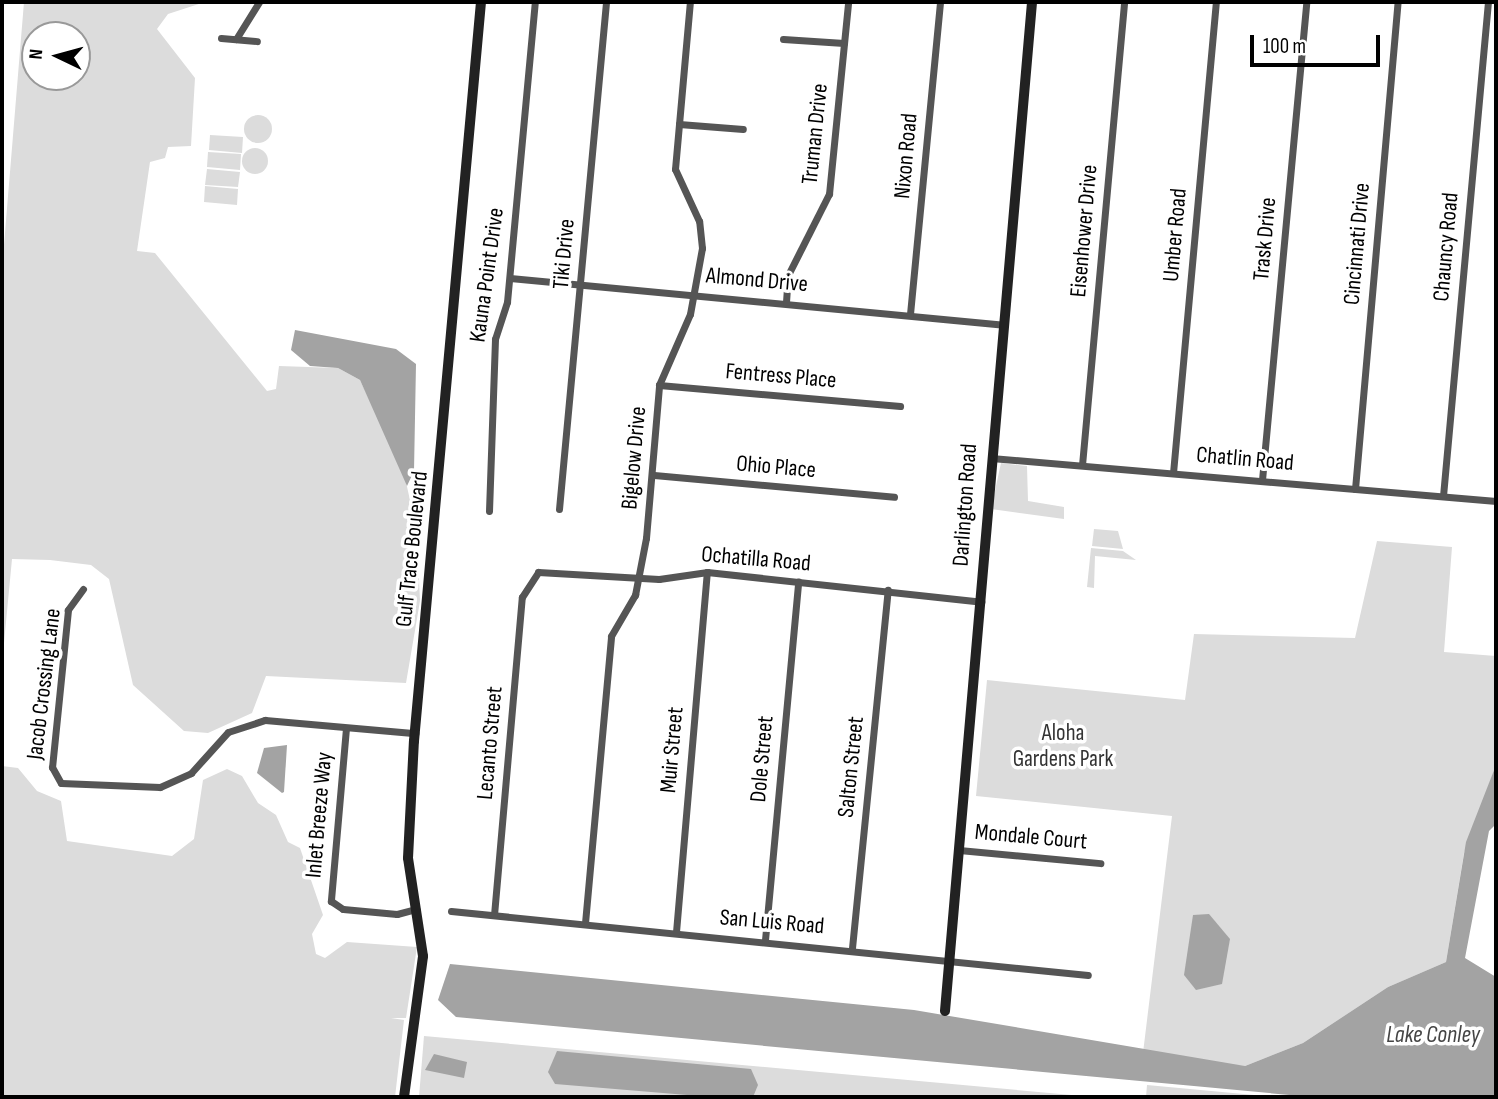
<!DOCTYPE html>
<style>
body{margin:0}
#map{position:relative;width:1498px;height:1099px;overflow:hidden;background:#fff;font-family:"Sofia Sans Condensed",sans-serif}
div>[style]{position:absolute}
.green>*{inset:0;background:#dcdcdc}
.round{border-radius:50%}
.water>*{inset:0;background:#a3a3a3}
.street>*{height:7px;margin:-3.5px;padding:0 3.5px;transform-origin:3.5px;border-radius:3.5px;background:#555}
.secondary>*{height:10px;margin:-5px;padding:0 5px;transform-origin:5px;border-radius:5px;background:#222}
span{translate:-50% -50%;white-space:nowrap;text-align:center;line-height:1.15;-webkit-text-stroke:7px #fff;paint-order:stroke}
.street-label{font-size:23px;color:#000}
.park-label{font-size:23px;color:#333}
.water-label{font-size:24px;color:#444;font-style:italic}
.frame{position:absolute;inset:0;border:4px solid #000;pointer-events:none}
.north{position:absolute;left:21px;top:21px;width:70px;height:70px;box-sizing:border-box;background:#fff;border:2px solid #999;border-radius:50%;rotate:275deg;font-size:19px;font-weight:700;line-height:28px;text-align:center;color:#000}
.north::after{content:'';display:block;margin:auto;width:24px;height:32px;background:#000;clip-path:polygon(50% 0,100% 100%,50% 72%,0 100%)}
.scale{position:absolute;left:1250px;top:35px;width:130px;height:32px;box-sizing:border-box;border:4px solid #000;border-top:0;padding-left:9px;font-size:21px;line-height:24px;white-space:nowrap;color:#000;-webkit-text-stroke:5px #fff;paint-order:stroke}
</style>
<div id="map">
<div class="green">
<i style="clip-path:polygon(evenodd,24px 2px,205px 2px,168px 14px,157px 29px,195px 78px,191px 146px,168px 147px,165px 158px,150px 162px,137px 251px,155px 253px,267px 391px,276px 389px,279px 366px,338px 368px,360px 380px,404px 473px,417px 532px,420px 601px,406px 683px,266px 676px,252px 713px,208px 733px,184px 731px,133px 685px,109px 579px,91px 565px,50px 560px,12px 559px,2px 664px,2px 269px,24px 2px,35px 35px,77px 35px,77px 77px,35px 77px,35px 35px)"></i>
<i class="round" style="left:244px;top:115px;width:28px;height:28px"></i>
<i style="clip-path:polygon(210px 135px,243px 137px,242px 153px,209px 150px)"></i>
<i class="round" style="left:242px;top:148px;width:26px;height:26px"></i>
<i style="clip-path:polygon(208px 152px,241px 154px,240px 170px,207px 167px)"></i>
<i style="clip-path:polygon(207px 169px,240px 172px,238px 187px,205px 185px)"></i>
<i style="clip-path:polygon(205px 186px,238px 189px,237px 205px,204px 202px)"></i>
<i style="clip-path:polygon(1001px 463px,1027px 466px,1028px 501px,1064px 507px,1064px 519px,991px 509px)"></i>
<i style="clip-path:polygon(1094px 529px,1118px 531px,1123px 549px,1092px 546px)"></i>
<i style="clip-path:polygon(1377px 541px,1452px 547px,1444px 652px,1496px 656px,1496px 765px,1464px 853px,1446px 962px,1388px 987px,1303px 1043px,1245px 1066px,1142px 1061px,1172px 816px,976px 796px,987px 680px,1185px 700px,1194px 634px,1355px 638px)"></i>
<i style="clip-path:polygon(1091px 548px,1123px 551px,1136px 560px,1095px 556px,1094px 588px,1087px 587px)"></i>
<i style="clip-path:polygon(2px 766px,18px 768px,37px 791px,61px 801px,67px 841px,172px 856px,194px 839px,203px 780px,227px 769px,242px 776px,258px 803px,276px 815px,288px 842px,300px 848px,323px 915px,312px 934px,316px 954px,325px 958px,347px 942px,417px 947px,406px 1018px,391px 1018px,404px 1020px,395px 1097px,2px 1097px)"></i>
<i style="clip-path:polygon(424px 1036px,1094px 1097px,419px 1097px)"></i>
<i style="clip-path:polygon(1147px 1085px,1265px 1096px,1280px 1097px,1146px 1097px)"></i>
</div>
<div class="water">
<i style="clip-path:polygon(295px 330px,396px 349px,416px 364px,414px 471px,407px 486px,360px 380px,338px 368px,310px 366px,291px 350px)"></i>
<i style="clip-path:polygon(287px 745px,284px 792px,282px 793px,257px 773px,264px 748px)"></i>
<i style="clip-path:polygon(1496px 765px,1496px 824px,1489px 831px,1465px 958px,1496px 977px,1496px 1097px,1311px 1097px,456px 1017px,438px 1000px,450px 964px,914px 1010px,1245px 1066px,1303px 1043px,1388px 987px,1446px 962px,1466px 842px)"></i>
<i style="clip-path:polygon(1209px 914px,1230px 939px,1222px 984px,1196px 990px,1184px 975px,1193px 915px)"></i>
<i style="clip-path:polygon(557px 1051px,751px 1069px,758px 1085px,753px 1097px,711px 1097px,555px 1084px,548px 1072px)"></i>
<i style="clip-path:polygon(434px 1054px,467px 1062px,464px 1078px,425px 1070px)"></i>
</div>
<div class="street">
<i style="left:221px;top:38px;width:36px;rotate:5deg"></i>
<i style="left:236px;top:39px;width:44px;rotate:-58.1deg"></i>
<i style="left:783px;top:39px;width:61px;rotate:3.8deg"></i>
<i style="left:679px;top:124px;width:64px;rotate:4.5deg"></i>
<i style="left:510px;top:278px;width:493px;rotate:5.4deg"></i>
<i style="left:786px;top:302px;width:27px;rotate:-86deg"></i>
<i style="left:788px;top:275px;width:91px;rotate:-63.2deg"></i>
<i style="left:829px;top:194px;width:193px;rotate:-84.3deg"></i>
<i style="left:910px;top:314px;width:313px;rotate:-84.5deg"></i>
<i style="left:659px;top:385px;width:242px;rotate:5deg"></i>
<i style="left:991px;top:458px;width:507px;rotate:4.87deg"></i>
<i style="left:1082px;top:465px;width:465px;rotate:-84.8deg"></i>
<i style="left:1173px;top:473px;width:473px;rotate:-84.8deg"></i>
<i style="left:654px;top:475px;width:241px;rotate:5.2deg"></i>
<i style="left:1262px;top:480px;width:480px;rotate:-84.7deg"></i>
<i style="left:1355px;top:489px;width:489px;rotate:-85deg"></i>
<i style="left:1443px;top:496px;width:496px;rotate:-84.8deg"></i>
<i style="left:559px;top:509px;width:509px;rotate:-84.7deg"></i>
<i style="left:489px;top:511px;width:172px;rotate:-88deg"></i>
<i style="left:495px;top:339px;width:39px;rotate:-72deg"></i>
<i style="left:507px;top:302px;width:301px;rotate:-84.7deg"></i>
<i style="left:83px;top:589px;width:26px;rotate:126deg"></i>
<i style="left:68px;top:610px;width:158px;rotate:95.8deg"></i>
<i style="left:52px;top:767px;width:18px;rotate:61deg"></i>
<i style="left:61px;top:783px;width:99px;rotate:2.3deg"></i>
<i style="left:160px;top:787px;width:34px;rotate:-24deg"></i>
<i style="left:191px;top:773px;width:55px;rotate:-47.9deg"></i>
<i style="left:228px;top:732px;width:39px;rotate:-18deg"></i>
<i style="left:265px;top:720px;width:151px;rotate:5deg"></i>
<i style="left:346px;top:728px;width:174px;rotate:95deg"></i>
<i style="left:331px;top:901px;width:14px;rotate:34deg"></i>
<i style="left:343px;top:909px;width:54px;rotate:5.3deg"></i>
<i style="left:397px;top:914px;width:20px;rotate:-15deg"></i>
<i style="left:959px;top:850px;width:142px;rotate:5.3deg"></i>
<i style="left:451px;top:911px;width:640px;rotate:5.74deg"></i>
<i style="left:494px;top:915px;width:319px;rotate:-85deg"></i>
<i style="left:522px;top:597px;width:30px;rotate:-57deg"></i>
<i style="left:538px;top:572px;width:121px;rotate:3.3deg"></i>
<i style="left:659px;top:579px;width:49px;rotate:-8.3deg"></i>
<i style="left:707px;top:572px;width:276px;rotate:6.2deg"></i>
<i style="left:585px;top:923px;width:288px;rotate:-84.8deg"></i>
<i style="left:611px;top:636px;width:48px;rotate:-59.7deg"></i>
<i style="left:635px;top:595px;width:58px;rotate:-79.1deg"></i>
<i style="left:646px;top:538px;width:154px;rotate:-85.1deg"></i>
<i style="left:659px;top:385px;width:77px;rotate:-66.4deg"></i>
<i style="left:690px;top:314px;width:67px;rotate:-79.7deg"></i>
<i style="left:702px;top:248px;width:27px;rotate:-96deg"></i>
<i style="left:699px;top:221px;width:57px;rotate:-114.8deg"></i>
<i style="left:675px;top:169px;width:168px;rotate:-84.9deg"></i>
<i style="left:676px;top:932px;width:361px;rotate:-85.1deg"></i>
<i style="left:765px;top:940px;width:360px;rotate:-84.7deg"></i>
<i style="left:852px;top:948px;width:360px;rotate:-84.3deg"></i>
</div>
<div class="secondary">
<i style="left:945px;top:1011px;width:1013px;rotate:-85.07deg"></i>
<i style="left:404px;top:1097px;width:142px;rotate:-82.3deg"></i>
<i style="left:423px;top:956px;width:99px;rotate:-98.7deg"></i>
<i style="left:408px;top:858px;width:117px;rotate:-87.1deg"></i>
<i style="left:414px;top:741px;width:742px;rotate:-84.82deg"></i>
</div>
<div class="street-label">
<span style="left:815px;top:134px;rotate:-84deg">Truman Drive</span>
<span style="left:906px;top:156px;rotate:-85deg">Nixon Road</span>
<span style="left:1084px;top:231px;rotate:-85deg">Eisenhower Drive</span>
<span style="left:1175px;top:235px;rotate:-85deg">Umber Road</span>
<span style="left:1265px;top:239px;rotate:-85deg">Trask Drive</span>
<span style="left:1357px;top:244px;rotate:-85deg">Cincinnati Drive</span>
<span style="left:1446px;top:247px;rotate:-85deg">Chauncy Road</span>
<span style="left:564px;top:254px;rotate:-85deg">Tiki Drive</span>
<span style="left:487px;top:275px;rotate:-82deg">Kauna Point Drive</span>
<span style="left:757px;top:280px;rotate:5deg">Almond Drive</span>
<span style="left:781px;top:376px;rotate:5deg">Fentress Place</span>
<span style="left:634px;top:458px;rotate:-85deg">Bigelow Drive</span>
<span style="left:1245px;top:459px;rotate:5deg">Chatlin Road</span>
<span style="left:776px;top:467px;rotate:5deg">Ohio Place</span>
<span style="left:965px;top:505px;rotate:-86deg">Darlington Road</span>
<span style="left:412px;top:549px;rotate:-84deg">Gulf Trace Boulevard</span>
<span style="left:756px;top:559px;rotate:5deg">Ochatilla Road</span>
<span style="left:44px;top:684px;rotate:-83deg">Jacob Crossing Lane</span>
<span style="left:490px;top:743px;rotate:-85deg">Lecanto Street</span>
<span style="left:672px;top:750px;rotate:-85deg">Muir Street</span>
<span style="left:762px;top:759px;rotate:-85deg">Dole Street</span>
<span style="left:851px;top:767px;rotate:-84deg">Salton Street</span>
<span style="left:319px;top:815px;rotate:-85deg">Inlet Breeze Way</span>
<span style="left:1031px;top:837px;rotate:5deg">Mondale Court</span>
<span style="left:772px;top:922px;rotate:5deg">San Luis Road</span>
</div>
<div class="park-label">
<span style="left:1063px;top:746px">Aloha<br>Gardens Park</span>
</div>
<div class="water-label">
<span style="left:1433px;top:1035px">Lake Conley</span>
</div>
<div class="frame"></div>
<div class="north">N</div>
<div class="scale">100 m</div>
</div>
